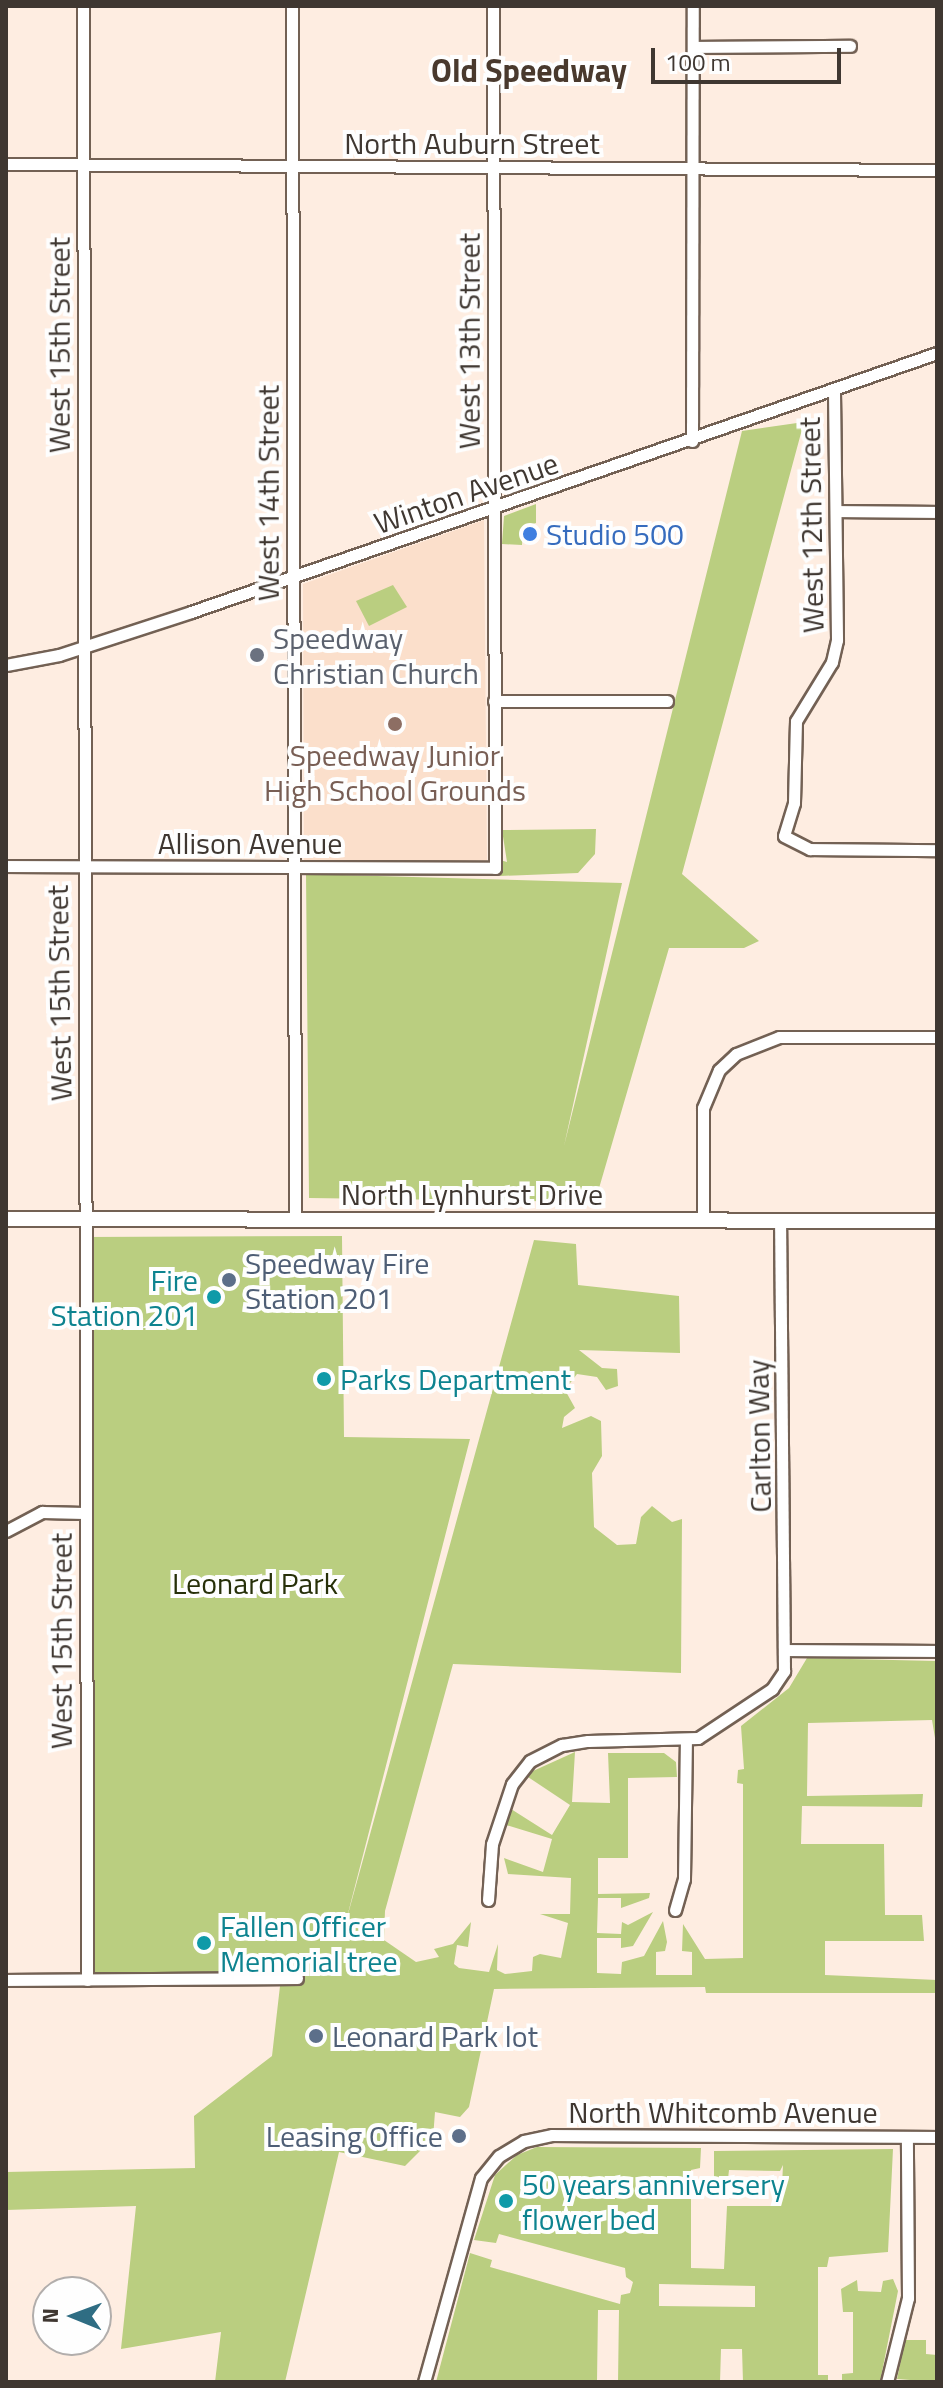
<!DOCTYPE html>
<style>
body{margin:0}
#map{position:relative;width:943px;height:2388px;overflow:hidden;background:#feede1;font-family:"Titillium Web",sans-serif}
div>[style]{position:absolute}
.built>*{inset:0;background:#fbdfcb}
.green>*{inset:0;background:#bace80}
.roads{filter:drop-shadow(2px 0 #736154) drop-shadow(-2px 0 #736154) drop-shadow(0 2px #736154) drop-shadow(0 -2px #736154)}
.minor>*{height:11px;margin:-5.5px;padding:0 5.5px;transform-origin:5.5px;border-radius:5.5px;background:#fff}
.secondary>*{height:14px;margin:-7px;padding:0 7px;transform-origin:7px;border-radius:7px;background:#fff}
.dots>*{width:22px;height:22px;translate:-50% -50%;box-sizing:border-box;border:4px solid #fefefe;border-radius:50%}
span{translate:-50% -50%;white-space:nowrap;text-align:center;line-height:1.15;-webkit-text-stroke:8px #fefefe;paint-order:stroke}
.street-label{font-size:30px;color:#3f3731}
.shop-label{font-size:30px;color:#366cbe}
.left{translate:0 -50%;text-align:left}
.worship-label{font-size:30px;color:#5b616d}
.education-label{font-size:30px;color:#785e54}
.service-label{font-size:30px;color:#4e5e75}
.right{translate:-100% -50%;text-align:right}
.culture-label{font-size:30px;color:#0d838f}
.park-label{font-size:30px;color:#273009}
.neighbourhood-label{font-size:32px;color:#49392d;font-weight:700}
.frame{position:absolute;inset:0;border:8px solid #3f3731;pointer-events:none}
.north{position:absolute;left:32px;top:2276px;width:80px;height:80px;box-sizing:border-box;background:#fefefe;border:2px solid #b2aeac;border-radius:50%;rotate:271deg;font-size:22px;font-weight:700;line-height:32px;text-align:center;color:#3f3731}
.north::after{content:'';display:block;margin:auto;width:28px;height:36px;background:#2f6d83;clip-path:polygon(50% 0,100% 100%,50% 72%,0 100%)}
.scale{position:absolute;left:651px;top:48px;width:190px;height:36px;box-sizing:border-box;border:4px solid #3f3731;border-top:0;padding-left:10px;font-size:24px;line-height:28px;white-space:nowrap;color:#3f3731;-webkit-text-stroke:6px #fefefe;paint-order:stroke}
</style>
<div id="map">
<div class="built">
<i style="clip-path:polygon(484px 520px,487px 863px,304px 863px,303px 584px)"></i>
</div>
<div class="green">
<i style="clip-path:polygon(804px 422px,682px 874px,759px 941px,744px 948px,669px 948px,595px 1202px,309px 1198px,306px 874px,622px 883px,564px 1146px,742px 431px)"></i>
<i style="clip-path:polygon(536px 504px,536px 523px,523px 527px,522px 545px,502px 544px,504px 516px)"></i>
<i style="clip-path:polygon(393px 585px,407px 607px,369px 626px,356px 601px)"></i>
<i style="clip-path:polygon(596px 829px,595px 854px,578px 873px,500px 876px,500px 860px,507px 862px,502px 830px)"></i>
<i style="clip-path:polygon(342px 1236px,344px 1437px,470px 1439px,345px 1925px,534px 1240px,576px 1244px,578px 1285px,679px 1296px,680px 1353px,579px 1350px,602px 1368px,617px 1369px,618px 1386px,606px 1390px,597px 1377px,577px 1374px,565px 1390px,575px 1408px,564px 1417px,562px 1428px,591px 1416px,601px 1421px,602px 1456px,592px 1473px,594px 1527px,617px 1545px,636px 1544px,641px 1517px,652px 1506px,672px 1522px,682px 1519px,681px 1673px,453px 1664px,385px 1911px,384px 1940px,416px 1962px,439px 1957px,434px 1949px,453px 1944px,471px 1922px,468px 1947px,457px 1945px,454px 1964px,459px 1968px,489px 1972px,498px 1944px,497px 1970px,505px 1974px,532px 1971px,533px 1957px,540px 1954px,561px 1958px,568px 1923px,540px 1914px,570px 1914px,571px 1878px,508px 1874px,504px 1858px,543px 1872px,552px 1839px,506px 1825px,511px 1809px,552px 1835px,570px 1805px,528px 1777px,533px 1771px,575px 1752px,572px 1802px,610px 1803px,608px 1753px,664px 1753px,676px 1762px,677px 1777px,628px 1778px,628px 1858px,598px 1858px,598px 1894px,650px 1893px,649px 1898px,621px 1908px,621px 1898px,598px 1898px,597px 1933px,621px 1934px,622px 1922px,628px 1925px,653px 1912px,633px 1946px,621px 1948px,621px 1938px,597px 1938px,597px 1973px,621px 1974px,622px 1962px,644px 1956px,663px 1921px,667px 1942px,665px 1951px,656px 1952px,656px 1975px,692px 1975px,692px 1952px,682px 1951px,683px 1924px,705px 1959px,743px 1958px,743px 1784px,737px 1783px,738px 1770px,744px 1769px,741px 1726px,789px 1688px,807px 1658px,936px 1661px,937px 1750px,932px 1720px,808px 1723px,807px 1796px,923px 1794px,922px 1807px,802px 1806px,801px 1844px,884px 1844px,885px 1915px,922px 1915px,924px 1941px,825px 1941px,825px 1975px,937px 1980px,937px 1993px,706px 1993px,705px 1987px,494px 1989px,469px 2107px,460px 2117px,435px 2112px,433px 2138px,405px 2166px,339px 2152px,285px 2382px,215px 2382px,221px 2332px,121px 2349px,136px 2206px,6px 2210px,6px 2172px,195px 2168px,194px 2116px,272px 2056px,280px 1986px,287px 1985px,285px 1979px,87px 1980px,85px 1237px)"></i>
<i style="clip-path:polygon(evenodd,537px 2147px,701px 2148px,700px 2168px,691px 2170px,691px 2268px,724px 2269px,727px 2206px,781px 2206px,783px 2165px,780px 2171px,729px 2170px,728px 2179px,714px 2178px,714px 2151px,893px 2149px,888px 2252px,829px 2257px,827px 2267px,818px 2267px,818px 2375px,828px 2375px,828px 2382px,743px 2382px,742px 2349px,721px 2349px,720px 2382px,618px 2382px,619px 2310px,598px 2310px,597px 2382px,436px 2382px,470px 2253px,492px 2260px,490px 2267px,620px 2304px,621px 2295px,630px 2293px,633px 2282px,626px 2277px,625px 2268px,499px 2234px,496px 2243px,474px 2240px,495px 2175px,517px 2155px,537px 2147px,659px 2284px,755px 2286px,755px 2307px,659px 2306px,659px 2284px)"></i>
<i style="clip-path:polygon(893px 2279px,898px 2291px,880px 2382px,842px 2382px,842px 2374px,853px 2373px,853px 2312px,843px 2312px,841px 2289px,857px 2280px,858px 2291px,881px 2292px,883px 2281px)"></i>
<i style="clip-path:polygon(905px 2340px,926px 2340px,926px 2354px,937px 2355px,937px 2382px,897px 2379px)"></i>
</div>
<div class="roads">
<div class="minor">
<i style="left:83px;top:6px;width:1974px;rotate:89.88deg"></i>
<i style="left:292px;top:6px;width:1214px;rotate:89.86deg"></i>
<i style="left:693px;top:47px;width:157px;rotate:-0.4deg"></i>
<i style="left:6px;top:164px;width:931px;rotate:0.37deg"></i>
<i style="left:834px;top:392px;width:248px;rotate:89.3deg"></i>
<i style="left:837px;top:640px;width:23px;rotate:103deg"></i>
<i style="left:832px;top:662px;width:69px;rotate:121.4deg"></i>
<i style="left:796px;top:721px;width:82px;rotate:91.4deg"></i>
<i style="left:794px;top:803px;width:34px;rotate:107deg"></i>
<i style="left:784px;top:836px;width:29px;rotate:27deg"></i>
<i style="left:810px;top:849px;width:127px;rotate:0.5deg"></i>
<i style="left:692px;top:441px;width:435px;rotate:-89.9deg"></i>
<i style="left:836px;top:511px;width:101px;rotate:0.6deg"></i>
<i style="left:6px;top:665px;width:54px;rotate:-10.7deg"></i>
<i style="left:59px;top:655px;width:139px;rotate:-18deg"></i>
<i style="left:191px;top:612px;width:790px;rotate:-19.15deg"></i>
<i style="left:494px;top:701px;width:173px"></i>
<i style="left:6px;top:866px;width:489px;rotate:0.2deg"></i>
<i style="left:495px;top:868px;width:862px;rotate:-90.13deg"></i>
<i style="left:703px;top:1220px;width:112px;rotate:-90deg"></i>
<i style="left:703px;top:1108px;width:41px;rotate:-67.2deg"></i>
<i style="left:719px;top:1070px;width:23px;rotate:-43deg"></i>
<i style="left:736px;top:1054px;width:46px;rotate:-21.6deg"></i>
<i style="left:779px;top:1037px;width:158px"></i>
<i style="left:6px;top:1531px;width:41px;rotate:-27.8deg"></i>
<i style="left:42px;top:1512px;width:42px;rotate:1.4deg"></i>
<i style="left:786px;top:1650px;width:151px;rotate:0.4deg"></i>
<i style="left:488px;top:1900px;width:56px;rotate:-85.9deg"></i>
<i style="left:492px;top:1844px;width:63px;rotate:-71.6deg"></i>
<i style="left:512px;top:1784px;width:29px;rotate:-52deg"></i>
<i style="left:530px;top:1761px;width:36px;rotate:-27deg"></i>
<i style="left:562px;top:1745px;width:26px;rotate:-9deg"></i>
<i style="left:588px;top:1741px;width:110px;rotate:-1.6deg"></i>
<i style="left:698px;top:1738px;width:89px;rotate:-33.5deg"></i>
<i style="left:772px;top:1689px;width:22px;rotate:-56deg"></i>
<i style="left:784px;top:1671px;width:450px;rotate:-90.5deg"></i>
<i style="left:675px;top:1910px;width:32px;rotate:-74deg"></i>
<i style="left:684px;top:1879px;width:138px;rotate:-89.2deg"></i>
<i style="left:6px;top:1980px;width:291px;rotate:-0.4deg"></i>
<i style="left:424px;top:2382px;width:212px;rotate:-74.4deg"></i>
<i style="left:481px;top:2178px;width:28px;rotate:-51deg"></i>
<i style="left:499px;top:2156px;width:29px;rotate:-31deg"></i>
<i style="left:524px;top:2141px;width:29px;rotate:-12deg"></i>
<i style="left:552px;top:2135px;width:385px;rotate:0.3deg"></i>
<i style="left:887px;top:2382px;width:87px;rotate:-76deg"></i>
<i style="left:908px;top:2298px;width:161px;rotate:-90.4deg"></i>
</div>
<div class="secondary">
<i style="left:6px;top:1219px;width:931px;rotate:0.12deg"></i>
</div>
</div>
<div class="dots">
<i style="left:530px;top:534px;background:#3f7fe0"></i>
<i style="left:257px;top:655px;background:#6b7280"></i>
<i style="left:395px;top:724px;background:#8d6e63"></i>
<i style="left:229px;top:1280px;background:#5c6f8a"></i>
<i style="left:214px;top:1297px;background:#0f9aa8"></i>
<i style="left:324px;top:1379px;background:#0f9aa8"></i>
<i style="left:204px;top:1943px;background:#0f9aa8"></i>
<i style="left:316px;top:2036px;background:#5c6f8a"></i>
<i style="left:459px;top:2136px;background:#5c6f8a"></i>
<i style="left:506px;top:2201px;background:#0f9aa8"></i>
</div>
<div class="street-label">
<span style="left:472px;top:143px">North Auburn Street</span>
<span style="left:469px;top:341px;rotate:-90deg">West 13th Street</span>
<span style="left:59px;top:345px;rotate:-90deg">West 15th Street</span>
<span style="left:268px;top:493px;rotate:-90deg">West 14th Street</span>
<span style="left:466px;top:493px;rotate:-19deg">Winton Avenue</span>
<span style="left:811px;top:525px;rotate:-91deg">West 12th Street</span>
<span style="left:250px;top:843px">Allison Avenue</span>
<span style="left:59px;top:993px;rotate:-91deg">West 15th Street</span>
<span style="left:472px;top:1194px">North Lynhurst Drive</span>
<span style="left:759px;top:1436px;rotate:-91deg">Carlton Way</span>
<span style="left:61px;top:1641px;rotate:-90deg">West 15th Street</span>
<span style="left:723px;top:2112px">North Whitcomb Avenue</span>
</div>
<div class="shop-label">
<span class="left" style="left:546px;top:534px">Studio 500</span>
</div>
<div class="worship-label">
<span class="left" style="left:273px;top:655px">Speedway<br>Christian Church</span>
</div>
<div class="education-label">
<span style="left:395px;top:772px">Speedway Junior<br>High School Grounds</span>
</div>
<div class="service-label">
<span class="left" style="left:245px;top:1280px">Speedway Fire<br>Station 201</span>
<span class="left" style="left:332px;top:2036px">Leonard Park lot</span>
<span class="right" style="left:443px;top:2136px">Leasing Office</span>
</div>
<div class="culture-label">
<span class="right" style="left:198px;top:1297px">Fire<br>Station 201</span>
<span class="left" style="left:340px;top:1379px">Parks Department</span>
<span class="left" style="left:220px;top:1943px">Fallen Officer<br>Memorial tree</span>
<span class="left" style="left:522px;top:2201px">50 years anniversery<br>flower bed</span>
</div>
<div class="park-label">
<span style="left:255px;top:1583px">Leonard Park</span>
</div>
<div class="neighbourhood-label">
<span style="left:529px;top:70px">Old Speedway</span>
</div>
<div class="frame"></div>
<div class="north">N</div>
<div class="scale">100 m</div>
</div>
